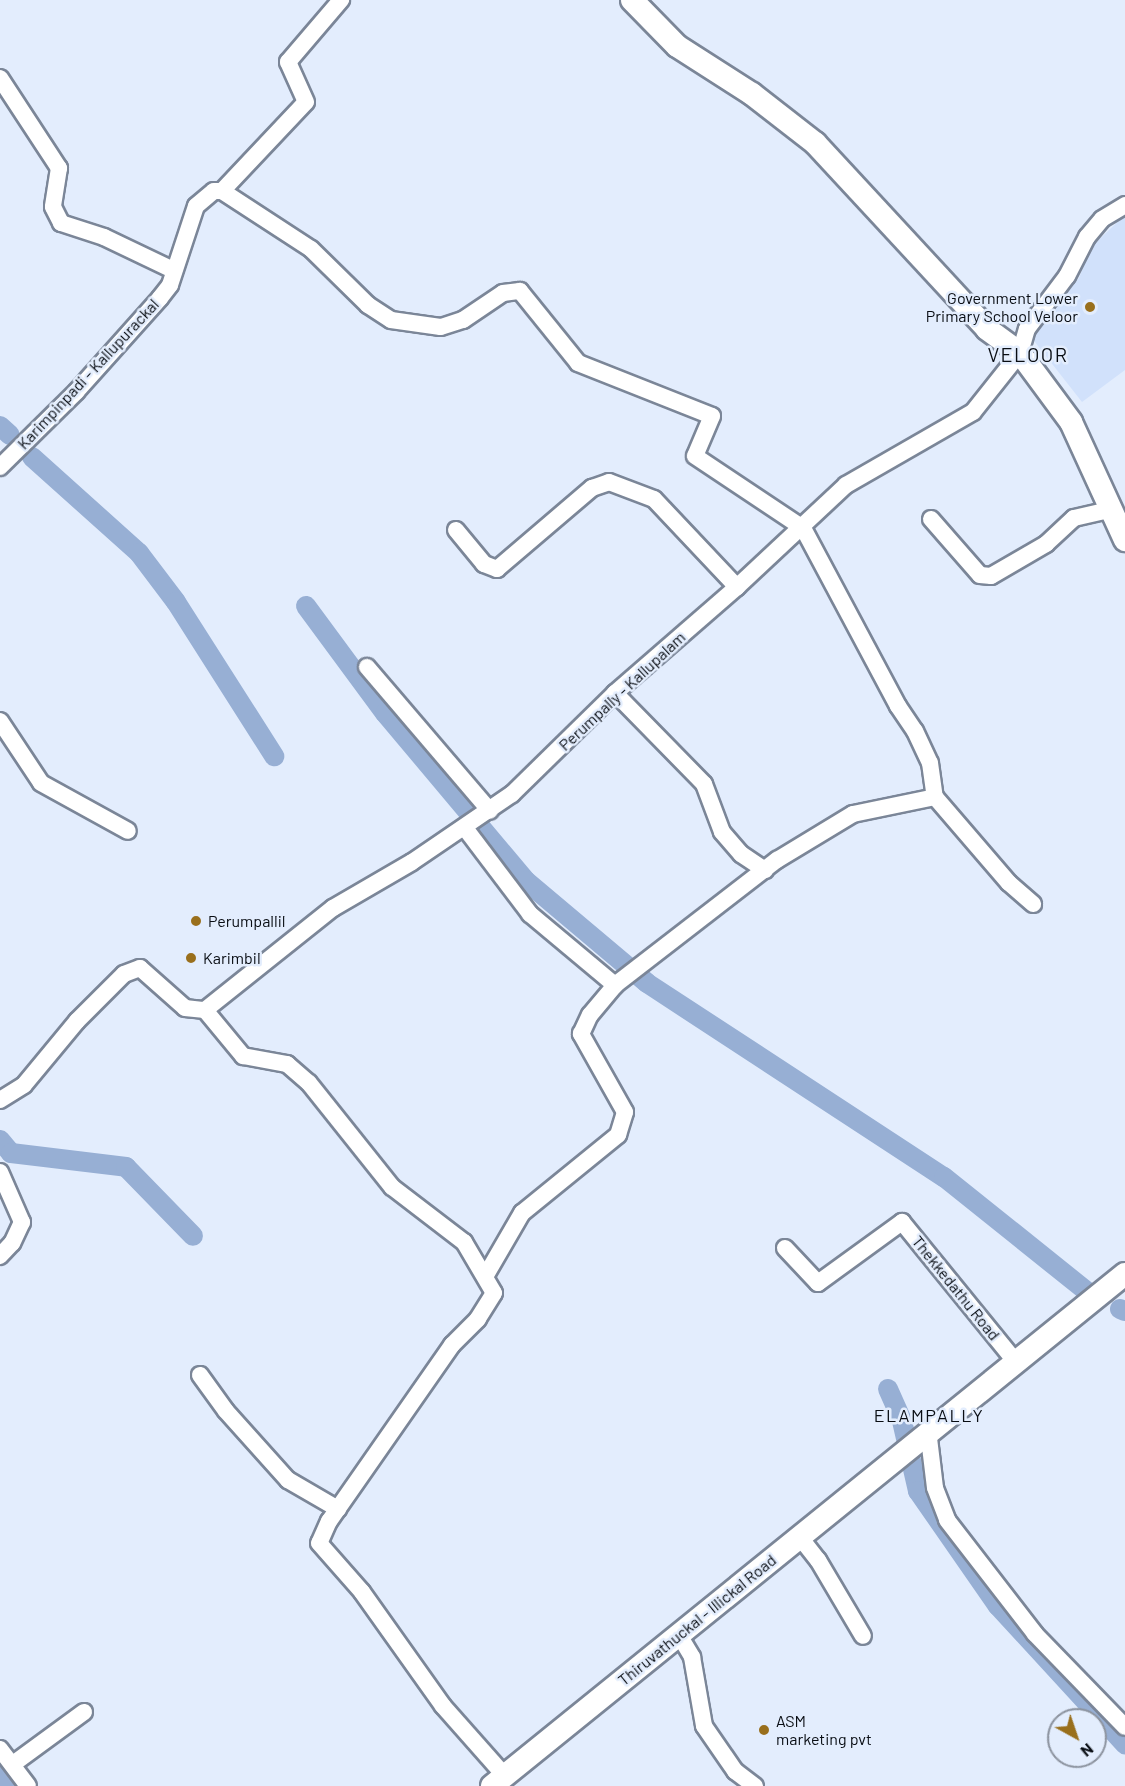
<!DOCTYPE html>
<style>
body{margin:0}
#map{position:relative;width:1125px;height:1786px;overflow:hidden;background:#e3edfd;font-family:Barlow,sans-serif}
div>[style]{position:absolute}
.built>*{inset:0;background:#d1e1fb}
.canal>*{height:20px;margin:-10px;padding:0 10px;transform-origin:10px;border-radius:10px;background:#97afd4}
.roads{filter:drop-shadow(2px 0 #7b8698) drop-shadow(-2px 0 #7b8698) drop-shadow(0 2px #7b8698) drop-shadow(0 -2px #7b8698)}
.street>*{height:16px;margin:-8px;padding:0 8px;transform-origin:8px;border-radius:8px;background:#fff}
.secondary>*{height:22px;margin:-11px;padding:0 11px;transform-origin:11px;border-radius:11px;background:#fff}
.dots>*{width:16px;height:16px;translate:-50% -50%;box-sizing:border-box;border:3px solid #e3edfd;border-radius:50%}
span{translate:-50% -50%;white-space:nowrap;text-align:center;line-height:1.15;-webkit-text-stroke:5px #e3edfd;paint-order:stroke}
.poi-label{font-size:16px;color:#090d13}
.right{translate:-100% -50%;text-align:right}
.left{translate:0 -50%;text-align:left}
.street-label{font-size:16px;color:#090d13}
.neighbourhood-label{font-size:18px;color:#090d13;letter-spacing:1.5px}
.quarter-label{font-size:20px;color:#090d13;letter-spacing:1.5px}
.north{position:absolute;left:1047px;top:1708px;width:60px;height:60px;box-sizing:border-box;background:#e3edfd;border:2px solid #8c939f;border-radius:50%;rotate:140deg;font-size:16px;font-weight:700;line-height:24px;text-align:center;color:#090d13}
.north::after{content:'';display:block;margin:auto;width:21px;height:27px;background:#996f1c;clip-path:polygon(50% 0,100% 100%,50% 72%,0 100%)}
</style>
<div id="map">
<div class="built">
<i style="clip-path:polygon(1125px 215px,1125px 370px,1082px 402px,1031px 337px,1079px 278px,1091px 247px)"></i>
</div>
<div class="canal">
<i style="left:0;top:426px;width:13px;rotate:42deg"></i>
<i style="left:32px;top:457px;width:144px;rotate:41.9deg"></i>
<i style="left:139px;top:553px;width:61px;rotate:52.9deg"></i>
<i style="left:176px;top:602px;width:183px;rotate:57.5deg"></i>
<i style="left:306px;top:606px;width:133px;rotate:53.6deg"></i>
<i style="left:385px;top:713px;width:219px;rotate:50deg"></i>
<i style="left:526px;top:881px;width:158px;rotate:40.1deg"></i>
<i style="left:647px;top:983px;width:355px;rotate:33.2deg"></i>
<i style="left:944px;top:1177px;width:186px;rotate:38.7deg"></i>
<i style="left:0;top:1140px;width:17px;rotate:50deg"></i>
<i style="left:11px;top:1153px;width:116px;rotate:6.9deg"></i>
<i style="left:126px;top:1167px;width:96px;rotate:45.8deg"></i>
<i style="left:1120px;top:1309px;width:5px;rotate:22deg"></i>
<i style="left:888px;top:1389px;width:35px;rotate:66deg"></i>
<i style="left:902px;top:1421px;width:72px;rotate:77.1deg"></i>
<i style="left:918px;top:1491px;width:140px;rotate:55.2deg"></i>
<i style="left:998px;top:1606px;width:188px;rotate:47.4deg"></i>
<i style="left:0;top:1776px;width:12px;rotate:59deg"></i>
</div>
<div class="roads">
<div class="street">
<i style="left:0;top:78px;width:108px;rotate:56.8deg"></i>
<i style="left:59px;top:168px;width:39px;rotate:99deg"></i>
<i style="left:53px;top:207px;width:18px;rotate:63deg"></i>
<i style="left:61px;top:223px;width:45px;rotate:18deg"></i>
<i style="left:104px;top:237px;width:76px;rotate:25.6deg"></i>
<i style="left:222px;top:191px;width:106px;rotate:33.1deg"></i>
<i style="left:311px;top:249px;width:80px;rotate:44.5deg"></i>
<i style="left:368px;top:305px;width:27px;rotate:33deg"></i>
<i style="left:391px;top:320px;width:50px;rotate:8deg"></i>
<i style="left:441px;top:327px;width:23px;rotate:-18deg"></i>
<i style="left:463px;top:320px;width:48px;rotate:-34deg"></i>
<i style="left:503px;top:293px;width:17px;rotate:-7deg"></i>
<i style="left:520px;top:291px;width:92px;rotate:51.1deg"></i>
<i style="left:578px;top:363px;width:144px;rotate:21.6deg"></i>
<i style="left:712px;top:416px;width:43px;rotate:113deg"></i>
<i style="left:695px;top:456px;width:130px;rotate:33.7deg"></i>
<i style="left:803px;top:528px;width:202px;rotate:61.9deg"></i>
<i style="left:898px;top:706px;width:30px;rotate:56deg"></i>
<i style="left:915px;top:731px;width:35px;rotate:65deg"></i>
<i style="left:930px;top:763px;width:34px;rotate:82deg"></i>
<i style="left:935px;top:797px;width:113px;rotate:49.3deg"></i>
<i style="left:1009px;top:883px;width:32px;rotate:41deg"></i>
<i style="left:222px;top:191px;width:122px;rotate:-46.7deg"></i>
<i style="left:306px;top:102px;width:44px;rotate:-114.2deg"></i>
<i style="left:288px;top:62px;width:82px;rotate:-49.5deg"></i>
<i style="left:0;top:467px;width:107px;rotate:-44.6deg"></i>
<i style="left:76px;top:392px;width:126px;rotate:-48.2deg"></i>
<i style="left:160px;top:298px;width:16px;rotate:-52deg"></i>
<i style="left:170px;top:285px;width:83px;rotate:-71.8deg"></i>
<i style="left:196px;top:206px;width:23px;rotate:-40deg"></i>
<i style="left:214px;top:191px;width:8px"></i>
<i style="left:931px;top:519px;width:74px;rotate:48.8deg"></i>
<i style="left:980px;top:575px;width:11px;rotate:5deg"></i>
<i style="left:991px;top:576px;width:64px;rotate:-30.2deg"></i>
<i style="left:1046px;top:544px;width:38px;rotate:-43deg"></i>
<i style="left:1074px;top:518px;width:37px;rotate:-13deg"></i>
<i style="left:456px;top:530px;width:44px;rotate:50.5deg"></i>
<i style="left:484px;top:564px;width:14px;rotate:21deg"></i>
<i style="left:497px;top:569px;width:125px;rotate:-40.5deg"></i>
<i style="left:592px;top:488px;width:18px;rotate:-19deg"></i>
<i style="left:609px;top:482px;width:48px;rotate:20.7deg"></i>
<i style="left:654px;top:499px;width:121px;rotate:46.7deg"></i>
<i style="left:367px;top:667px;width:189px;rotate:49.5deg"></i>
<i style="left:615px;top:693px;width:127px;rotate:45.6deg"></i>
<i style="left:704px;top:784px;width:51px;rotate:69.4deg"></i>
<i style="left:722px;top:832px;width:29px;rotate:49deg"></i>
<i style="left:741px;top:854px;width:29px;rotate:34deg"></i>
<i style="left:0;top:721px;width:74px;rotate:56.5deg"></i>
<i style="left:41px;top:783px;width:99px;rotate:28.9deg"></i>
<i style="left:465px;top:828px;width:108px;rotate:52.9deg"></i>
<i style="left:530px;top:914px;width:111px;rotate:39.9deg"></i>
<i style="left:205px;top:1010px;width:164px;rotate:-38.6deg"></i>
<i style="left:333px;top:908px;width:91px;rotate:-30.2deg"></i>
<i style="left:412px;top:862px;width:121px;rotate:-34.2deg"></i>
<i style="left:512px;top:794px;width:144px;rotate:-44.4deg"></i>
<i style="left:615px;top:693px;width:162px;rotate:-41deg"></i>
<i style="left:737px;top:587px;width:149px;rotate:-43.1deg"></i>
<i style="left:846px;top:485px;width:146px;rotate:-29.9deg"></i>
<i style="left:973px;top:412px;width:75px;rotate:-51.5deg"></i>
<i style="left:1020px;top:353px;width:25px;rotate:-74deg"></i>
<i style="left:1027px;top:329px;width:66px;rotate:-53deg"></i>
<i style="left:1067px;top:276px;width:44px;rotate:-62.9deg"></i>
<i style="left:1087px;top:237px;width:23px;rotate:-50deg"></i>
<i style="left:1102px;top:219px;width:27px;rotate:-31deg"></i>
<i style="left:205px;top:1010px;width:60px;rotate:50.4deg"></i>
<i style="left:243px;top:1056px;width:45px;rotate:10.3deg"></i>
<i style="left:287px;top:1064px;width:29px;rotate:41deg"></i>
<i style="left:309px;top:1083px;width:133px;rotate:51.4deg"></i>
<i style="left:392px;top:1187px;width:91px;rotate:37.4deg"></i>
<i style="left:464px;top:1242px;width:59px;rotate:59.5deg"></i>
<i style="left:494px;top:1293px;width:31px;rotate:122deg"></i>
<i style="left:478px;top:1319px;width:37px;rotate:135deg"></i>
<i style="left:452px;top:1345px;width:215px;rotate:124.9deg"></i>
<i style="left:329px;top:1521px;width:24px;rotate:114deg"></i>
<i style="left:319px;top:1543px;width:65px;rotate:48.7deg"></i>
<i style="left:362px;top:1592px;width:140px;rotate:54.6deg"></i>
<i style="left:443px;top:1706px;width:94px;rotate:48.5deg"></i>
<i style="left:0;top:1100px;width:28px;rotate:-32deg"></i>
<i style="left:24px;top:1085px;width:83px;rotate:-50.4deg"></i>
<i style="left:77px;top:1021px;width:66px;rotate:-45deg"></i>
<i style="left:124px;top:974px;width:17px;rotate:-21deg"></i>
<i style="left:140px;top:968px;width:60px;rotate:41.6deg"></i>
<i style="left:185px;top:1008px;width:20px;rotate:6deg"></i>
<i style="left:0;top:1172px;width:55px;rotate:66.3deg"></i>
<i style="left:22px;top:1222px;width:23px;rotate:115deg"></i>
<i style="left:12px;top:1243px;width:18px;rotate:133deg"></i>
<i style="left:785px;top:1248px;width:48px;rotate:46.7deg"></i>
<i style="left:818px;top:1283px;width:104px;rotate:-36deg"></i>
<i style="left:902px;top:1222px;width:179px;rotate:50.9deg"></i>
<i style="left:486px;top:1275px;width:72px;rotate:-59.9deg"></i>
<i style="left:522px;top:1213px;width:124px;rotate:-39.1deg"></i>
<i style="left:618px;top:1135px;width:24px;rotate:-73deg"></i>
<i style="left:625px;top:1112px;width:90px;rotate:-119.4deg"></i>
<i style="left:581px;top:1034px;width:21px;rotate:-65deg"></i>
<i style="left:590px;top:1015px;width:39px;rotate:-50deg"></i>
<i style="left:615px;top:985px;width:205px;rotate:-37.7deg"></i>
<i style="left:777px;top:860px;width:89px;rotate:-31.2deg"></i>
<i style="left:853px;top:814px;width:84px;rotate:-11.7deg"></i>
<i style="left:200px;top:1375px;width:44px;rotate:54.2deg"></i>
<i style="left:226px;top:1411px;width:93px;rotate:48.1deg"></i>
<i style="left:288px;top:1480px;width:58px;rotate:30.1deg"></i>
<i style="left:928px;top:1430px;width:58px;rotate:83.1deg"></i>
<i style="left:935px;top:1488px;width:34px;rotate:69deg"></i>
<i style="left:947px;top:1520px;width:144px;rotate:52.3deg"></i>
<i style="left:1035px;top:1634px;width:129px;rotate:45.9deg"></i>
<i style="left:799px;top:1536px;width:31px;rotate:52deg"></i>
<i style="left:818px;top:1560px;width:88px;rotate:59.4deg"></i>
<i style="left:679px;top:1635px;width:26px;rotate:59deg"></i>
<i style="left:692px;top:1657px;width:70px;rotate:80.1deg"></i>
<i style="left:704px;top:1726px;width:55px;rotate:55.4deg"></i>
<i style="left:735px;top:1771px;width:25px;rotate:37deg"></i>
<i style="left:0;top:1749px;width:46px;rotate:52.9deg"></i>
<i style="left:13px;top:1764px;width:88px;rotate:-36.2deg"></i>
</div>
<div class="secondary">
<i style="left:632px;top:0;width:64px;rotate:45.6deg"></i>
<i style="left:677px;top:46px;width:89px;rotate:32.6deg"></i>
<i style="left:752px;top:94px;width:80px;rotate:37.9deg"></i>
<i style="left:815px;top:143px;width:253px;rotate:47.2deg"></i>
<i style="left:987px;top:329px;width:41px;rotate:36deg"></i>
<i style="left:1020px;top:353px;width:86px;rotate:53.5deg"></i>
<i style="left:1071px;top:422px;width:130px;rotate:65.4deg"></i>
<i style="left:492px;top:1786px;width:814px;rotate:-38.97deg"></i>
</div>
</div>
<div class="dots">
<i style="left:1090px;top:307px;background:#996f1c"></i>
<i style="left:196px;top:921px;background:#996f1c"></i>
<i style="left:191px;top:958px;background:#996f1c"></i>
<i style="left:764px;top:1730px;background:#996f1c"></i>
</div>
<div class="poi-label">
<span class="right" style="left:1078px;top:307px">Government Lower<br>Primary School Veloor</span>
<span class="left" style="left:208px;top:921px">Perumpallil</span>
<span class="left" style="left:203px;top:958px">Karimbil</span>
<span class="left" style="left:776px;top:1730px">ASM<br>marketing pvt</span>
</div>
<div class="street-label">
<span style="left:88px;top:374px;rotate:-47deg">Karimpinpadi - Kallupurackal</span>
<span style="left:622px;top:691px;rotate:-43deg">Perumpally - Kallupalam</span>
<span style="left:956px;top:1288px;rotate:51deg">Thekkedathu Road</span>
<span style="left:697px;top:1620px;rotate:-39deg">Thiruvathuckal - Illickal Road</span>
</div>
<div class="neighbourhood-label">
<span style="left:929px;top:1415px">ELAMPALLY</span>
</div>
<div class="quarter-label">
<span style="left:1028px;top:354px">VELOOR</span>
</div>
<div class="north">N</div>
</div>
